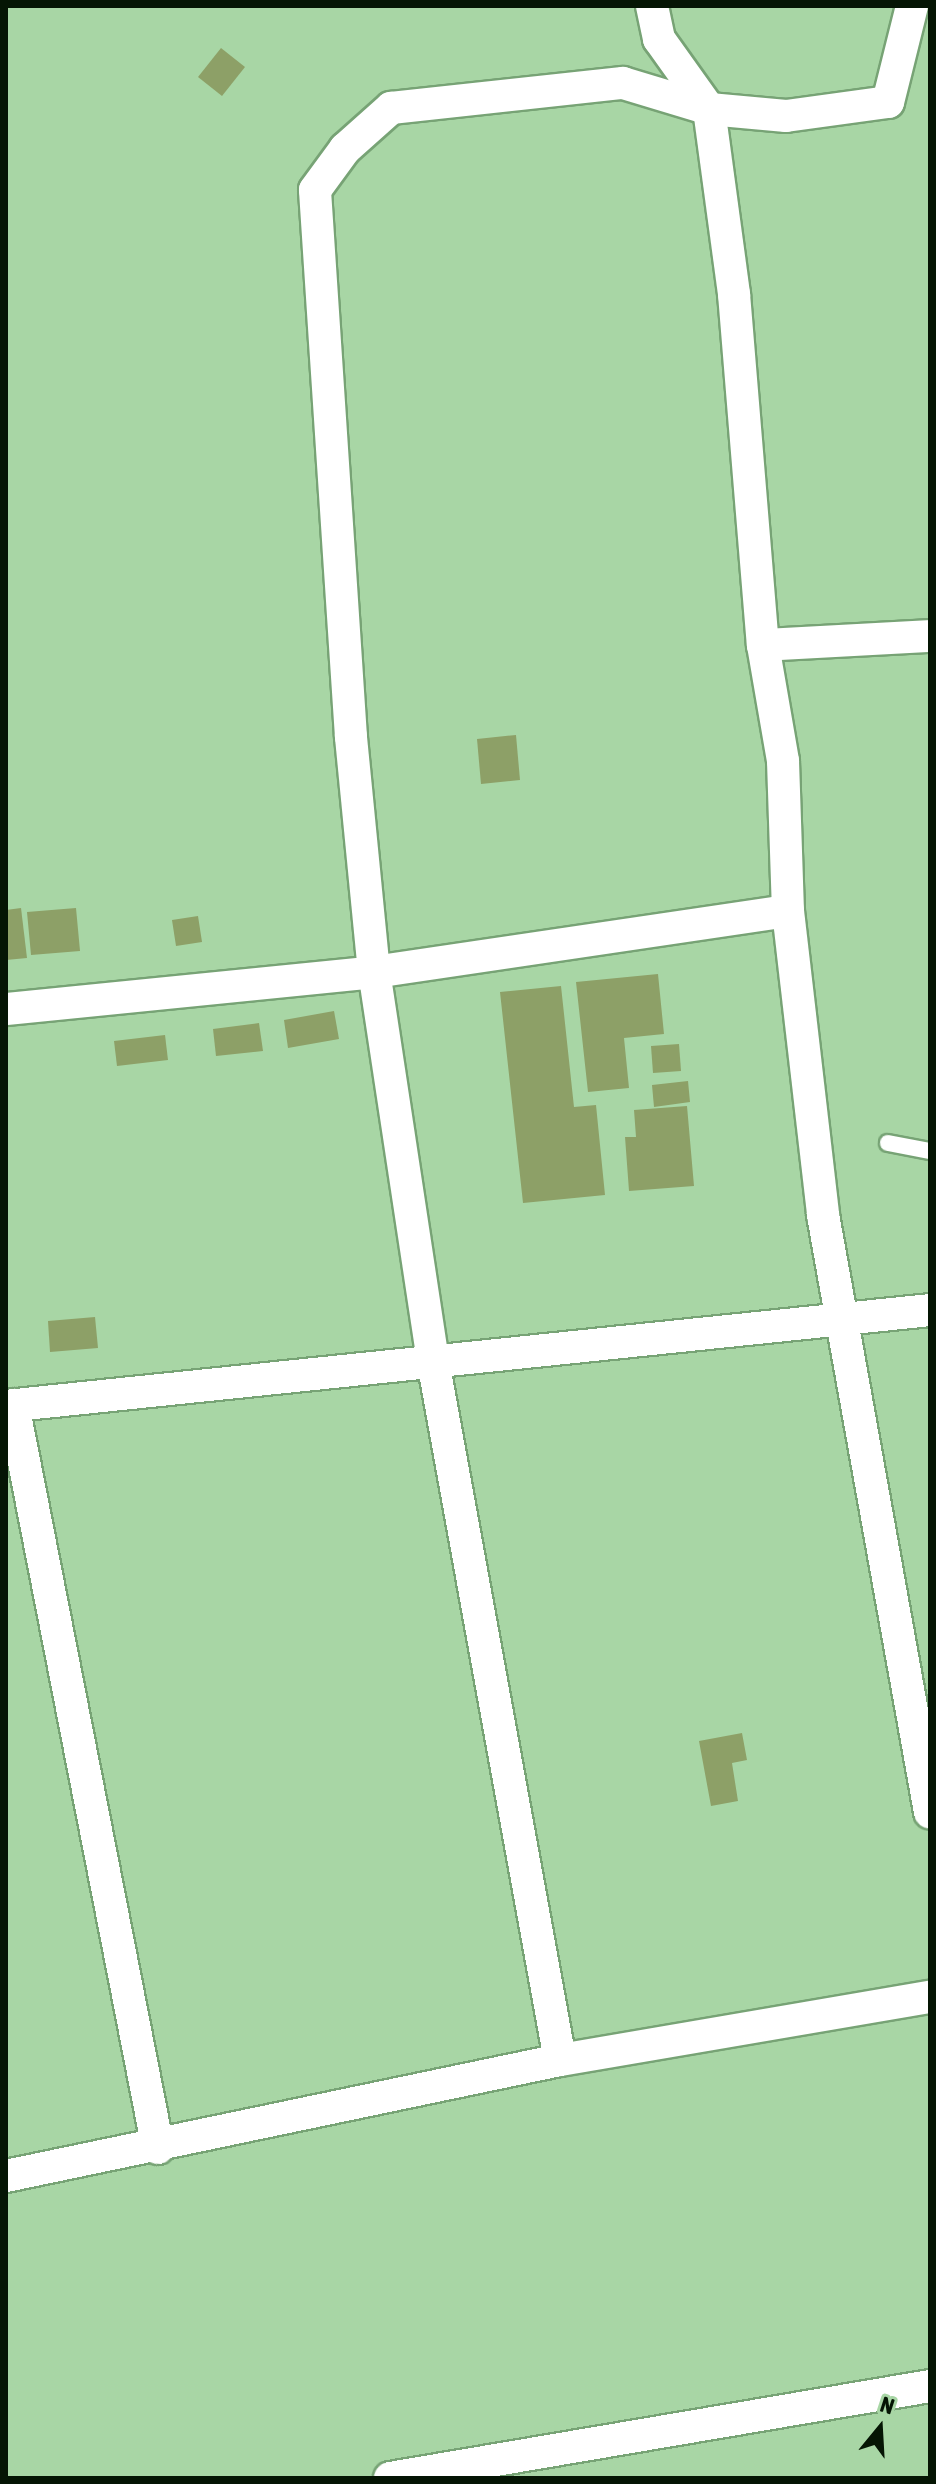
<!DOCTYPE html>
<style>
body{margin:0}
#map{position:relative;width:936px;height:2484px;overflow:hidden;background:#a8d6a5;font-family:"Asap Condensed",sans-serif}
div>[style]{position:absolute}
.building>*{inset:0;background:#8da067}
.roads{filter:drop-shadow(2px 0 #77a375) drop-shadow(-2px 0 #77a375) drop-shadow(0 2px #77a375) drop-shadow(0 -2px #77a375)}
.lane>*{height:16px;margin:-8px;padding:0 8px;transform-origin:8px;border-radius:8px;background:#fff}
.street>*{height:32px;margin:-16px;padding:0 16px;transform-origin:16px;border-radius:16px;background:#fff}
span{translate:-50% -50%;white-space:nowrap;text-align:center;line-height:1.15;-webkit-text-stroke:8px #a8d6a5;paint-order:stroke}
.frame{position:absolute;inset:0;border:8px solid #051504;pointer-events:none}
.north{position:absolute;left:840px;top:2388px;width:80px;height:80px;-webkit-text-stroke:6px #a8d6a5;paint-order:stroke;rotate:18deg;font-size:22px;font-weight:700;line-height:32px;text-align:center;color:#051504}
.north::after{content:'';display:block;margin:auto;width:28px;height:36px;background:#051504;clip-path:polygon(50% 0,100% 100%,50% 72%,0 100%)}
</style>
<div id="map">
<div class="building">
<i style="clip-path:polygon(221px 48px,245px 67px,222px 96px,198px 77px)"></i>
<i style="clip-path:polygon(516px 735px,520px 780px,481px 784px,477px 739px)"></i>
<i style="clip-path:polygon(21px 908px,27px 958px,6px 960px,6px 910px)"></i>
<i style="clip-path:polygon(76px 908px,80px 951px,31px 955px,27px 912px)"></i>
<i style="clip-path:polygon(198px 916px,202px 942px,176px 946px,172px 920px)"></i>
<i style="clip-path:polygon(658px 974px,664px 1034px,624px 1038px,629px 1088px,588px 1092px,576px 982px)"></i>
<i style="clip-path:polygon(561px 986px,574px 1107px,596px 1105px,605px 1195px,523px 1203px,500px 992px)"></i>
<i style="clip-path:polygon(334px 1011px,339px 1039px,288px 1048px,284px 1020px)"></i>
<i style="clip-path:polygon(259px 1023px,263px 1051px,216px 1056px,213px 1029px)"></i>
<i style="clip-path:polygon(165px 1035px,168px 1060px,117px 1066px,114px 1041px)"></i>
<i style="clip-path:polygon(679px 1044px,681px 1071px,653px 1073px,651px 1046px)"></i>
<i style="clip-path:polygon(688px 1081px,690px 1102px,654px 1107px,652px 1085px)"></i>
<i style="clip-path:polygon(687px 1106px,694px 1186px,629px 1191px,625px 1137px,636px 1137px,634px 1110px)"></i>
<i style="clip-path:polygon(95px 1317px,98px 1348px,50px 1352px,48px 1321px)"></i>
<i style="clip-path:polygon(742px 1733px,747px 1760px,732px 1763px,738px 1801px,711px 1806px,699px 1741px)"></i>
</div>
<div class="roads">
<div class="lane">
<i style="left:888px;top:1143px;width:43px;rotate:10.8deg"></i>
</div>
<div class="street">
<i style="left:652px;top:6px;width:34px;rotate:78deg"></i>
<i style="left:659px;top:39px;width:86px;rotate:54.5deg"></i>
<i style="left:912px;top:6px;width:99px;rotate:104deg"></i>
<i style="left:888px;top:102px;width:103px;rotate:172.2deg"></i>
<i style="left:786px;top:116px;width:77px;rotate:-174.8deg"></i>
<i style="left:709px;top:109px;width:187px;rotate:82.3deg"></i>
<i style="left:734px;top:294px;width:352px;rotate:85.3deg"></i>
<i style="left:763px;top:645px;width:118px;rotate:80.2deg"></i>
<i style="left:783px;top:761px;width:150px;rotate:88.1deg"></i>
<i style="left:788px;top:911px;width:306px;rotate:83.4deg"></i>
<i style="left:823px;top:1215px;width:607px;rotate:79.84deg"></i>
<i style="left:763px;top:645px;width:167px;rotate:-3.1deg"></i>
<i style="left:6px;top:1009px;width:370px;rotate:-5.7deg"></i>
<i style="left:374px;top:972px;width:418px;rotate:-8.4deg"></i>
<i style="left:13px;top:1405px;width:757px;rotate:78.96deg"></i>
<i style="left:6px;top:1406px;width:929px;rotate:-5.93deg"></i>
<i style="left:560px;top:2060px;width:710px;rotate:-100.3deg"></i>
<i style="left:433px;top:1361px;width:393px;rotate:-98.6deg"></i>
<i style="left:374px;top:972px;width:236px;rotate:-95.6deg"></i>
<i style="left:351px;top:737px;width:548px;rotate:-93.77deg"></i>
<i style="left:315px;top:190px;width:51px;rotate:-53.8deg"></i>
<i style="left:345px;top:149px;width:62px;rotate:-41.7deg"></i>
<i style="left:391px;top:108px;width:233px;rotate:-6.2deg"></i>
<i style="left:623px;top:83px;width:90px;rotate:16.8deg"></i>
<i style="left:6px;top:2176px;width:566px;rotate:-11.83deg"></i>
<i style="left:560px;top:2060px;width:375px;rotate:-9.7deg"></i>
<i style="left:390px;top:2478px;width:548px;rotate:-9.67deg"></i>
</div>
</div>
<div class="frame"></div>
<div class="north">N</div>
</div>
